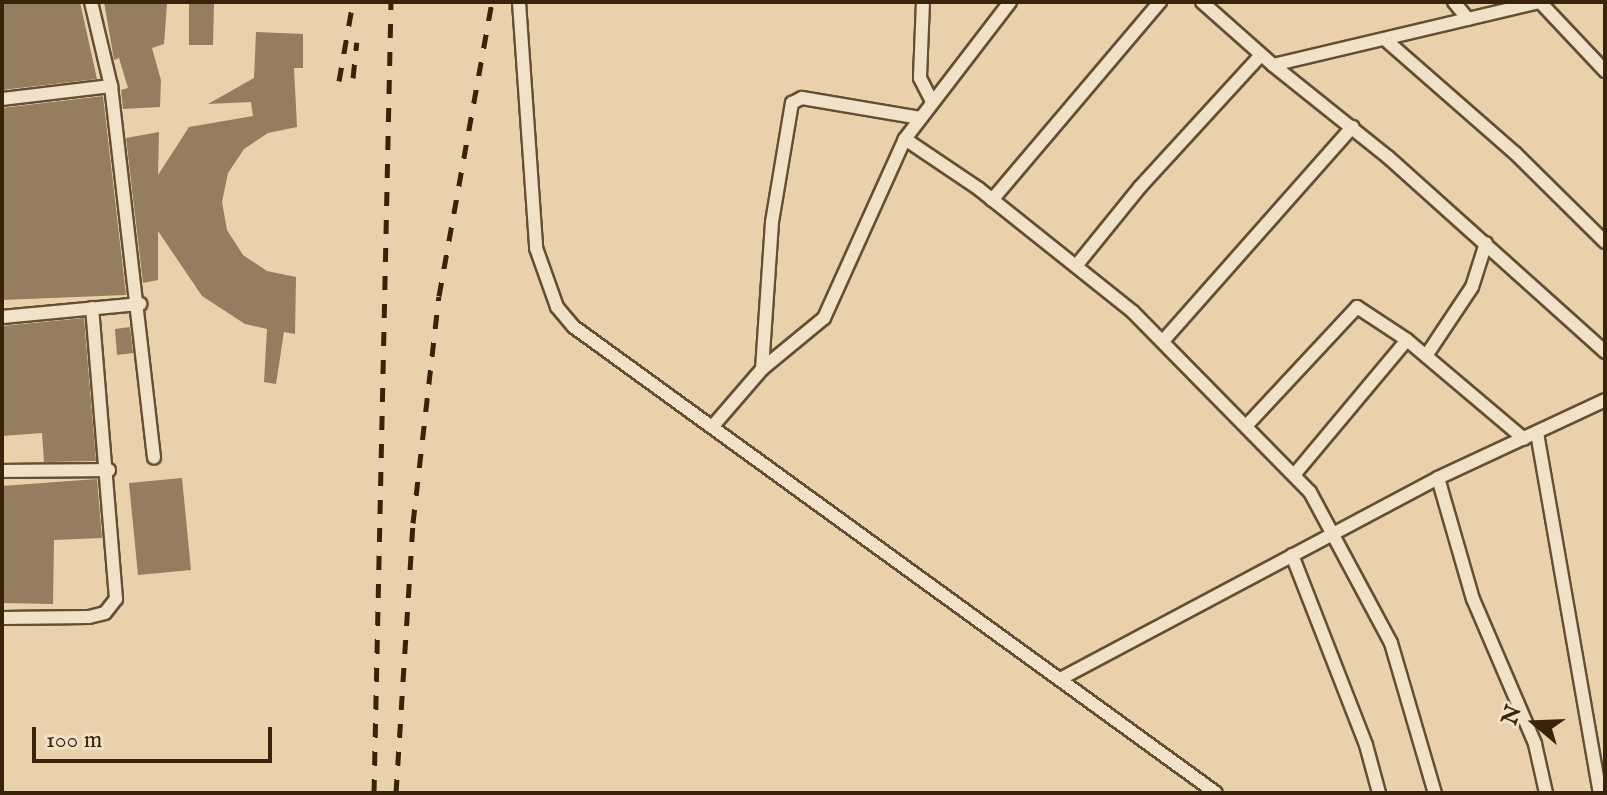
<!DOCTYPE html>
<style>
body{margin:0}
#map{position:relative;width:1607px;height:795px;overflow:hidden;background:#e9d1ac;font-family:"IM FELL English",serif}
div>[style]{position:absolute}
.building>*{inset:0;background:#957d5f}
.roads{filter:drop-shadow(2px 0 #654e33) drop-shadow(-2px 0 #654e33) drop-shadow(0 2px #654e33) drop-shadow(0 -2px #654e33)}
.minor>*{height:12px;margin:-6px;padding:0 6px;transform-origin:6px;border-radius:6px;background:#f1e1c9}
.rail>*{height:5px;margin-top:-2.5px;transform-origin:0;background:repeating-linear-gradient(90deg,#39230b 0 14px,transparent 0 28px)}
span{translate:-50% -50%;white-space:nowrap;text-align:center;line-height:1.15;-webkit-text-stroke:8px #f1e1c9;paint-order:stroke}
.frame{position:absolute;inset:0;border:4px solid #39230b;pointer-events:none}
.north{position:absolute;left:1495px;top:683px;width:80px;height:80px;-webkit-text-stroke:6px #f1e1c9;paint-order:stroke;rotate:289deg;font-size:22px;font-weight:700;line-height:32px;text-align:center;color:#39230b}
.north::after{content:'';display:block;margin:auto;width:28px;height:36px;background:#39230b;clip-path:polygon(50% 0,100% 100%,50% 72%,0 100%)}
.scale{position:absolute;left:32px;top:727px;width:240px;height:36px;box-sizing:border-box;border:4px solid #39230b;border-top:0;padding-left:10px;font-size:24px;line-height:28px;white-space:nowrap;color:#39230b;-webkit-text-stroke:6px #f1e1c9;paint-order:stroke}
</style>
<div id="map">
<div class="building">
<i style="clip-path:polygon(2px 2px,80px 2px,97px 79px,2px 90px)"></i>
<i style="clip-path:polygon(104px 2px,167px 4px,164px 44px,152px 48px,161px 80px,160px 107px,123px 109px,121px 90px,128px 88px,119px 58px,114px 60px)"></i>
<i style="clip-path:polygon(189px 2px,214px 2px,213px 45px,189px 45px)"></i>
<i style="clip-path:polygon(256px 32px,303px 34px,303px 68px,294px 68px,297px 127px,268px 133px,244px 149px,228px 173px,222px 202px,227px 230px,243px 255px,267px 271px,296px 277px,295px 334px,284px 332px,276px 384px,264px 382px,267px 329px,245px 324px,202px 296px,158px 231px,158px 280px,143px 283px,126px 138px,159px 132px,158px 175px,189px 127px,253px 116px,251px 102px,208px 104px,254px 78px)"></i>
<i style="clip-path:polygon(103px 96px,126px 295px,2px 300px,2px 108px)"></i>
<i style="clip-path:polygon(84px 318px,96px 461px,44px 462px,42px 433px,2px 436px,2px 326px)"></i>
<i style="clip-path:polygon(130px 327px,133px 353px,117px 355px,115px 329px)"></i>
<i style="clip-path:polygon(182px 478px,191px 570px,138px 575px,129px 483px)"></i>
<i style="clip-path:polygon(97px 479px,102px 538px,54px 540px,53px 604px,2px 603px,2px 486px)"></i>
</div>
<div class="roads">
<div class="minor">
<i style="left:91px;top:2px;width:86px;rotate:76.6deg"></i>
<i style="left:111px;top:86px;width:374px;rotate:83.4deg"></i>
<i style="left:519px;top:2px;width:247px;rotate:86deg"></i>
<i style="left:536px;top:248px;width:63px;rotate:70.4deg"></i>
<i style="left:557px;top:307px;width:26px;rotate:50deg"></i>
<i style="left:574px;top:327px;width:793px;rotate:35.97deg"></i>
<i style="left:923px;top:2px;width:76px;rotate:92.3deg"></i>
<i style="left:920px;top:78px;width:27px;rotate:63deg"></i>
<i style="left:1010px;top:2px;width:173px;rotate:127.5deg"></i>
<i style="left:905px;top:139px;width:89px;rotate:34deg"></i>
<i style="left:979px;top:189px;width:197px;rotate:38.6deg"></i>
<i style="left:1133px;top:312px;width:252px;rotate:45.5deg"></i>
<i style="left:1310px;top:492px;width:171px;rotate:61.8deg"></i>
<i style="left:1391px;top:643px;width:156px;rotate:73.7deg"></i>
<i style="left:1202px;top:2px;width:95px;rotate:41.6deg"></i>
<i style="left:1273px;top:65px;width:274px;rotate:-13.3deg"></i>
<i style="left:1454px;top:2px;width:22px;rotate:51deg"></i>
<i style="left:1540px;top:2px;width:95px;rotate:46.7deg"></i>
<i style="left:1388px;top:42px;width:169px;rotate:41.2deg"></i>
<i style="left:1515px;top:153px;width:127px;rotate:44.7deg"></i>
<i style="left:1273px;top:65px;width:147px;rotate:38.7deg"></i>
<i style="left:1388px;top:157px;width:292px;rotate:41.9deg"></i>
<i style="left:2px;top:99px;width:110px;rotate:-6.8deg"></i>
<i style="left:992px;top:200px;width:260px;rotate:-49.7deg"></i>
<i style="left:1076px;top:266px;width:102px;rotate:-51deg"></i>
<i style="left:1140px;top:187px;width:179px;rotate:-47.5deg"></i>
<i style="left:2px;top:317px;width:139px;rotate:-5.4deg"></i>
<i style="left:1163px;top:341px;width:286px;rotate:-48.5deg"></i>
<i style="left:1426px;top:356px;width:83px;rotate:-56.3deg"></i>
<i style="left:1472px;top:287px;width:46px;rotate:-72.3deg"></i>
<i style="left:762px;top:369px;width:147px;rotate:-86.1deg"></i>
<i style="left:772px;top:222px;width:121px;rotate:-80.5deg"></i>
<i style="left:792px;top:103px;width:11px;rotate:-27deg"></i>
<i style="left:802px;top:98px;width:120px;rotate:9.6deg"></i>
<i style="left:1248px;top:424px;width:160px;rotate:-47deg"></i>
<i style="left:1357px;top:307px;width:60px;rotate:33.4deg"></i>
<i style="left:1407px;top:340px;width:153px;rotate:40.2deg"></i>
<i style="left:712px;top:427px;width:77px;rotate:-49.2deg"></i>
<i style="left:762px;top:369px;width:80px;rotate:-39.4deg"></i>
<i style="left:824px;top:318px;width:196px;rotate:-65.7deg"></i>
<i style="left:1537px;top:433px;width:365px;rotate:80.1deg"></i>
<i style="left:2px;top:471px;width:107px;rotate:-0.5deg"></i>
<i style="left:1294px;top:475px;width:176px;rotate:-50.1deg"></i>
<i style="left:1438px;top:478px;width:126px;rotate:73.9deg"></i>
<i style="left:1473px;top:599px;width:158px;rotate:66.8deg"></i>
<i style="left:1535px;top:744px;width:50px;rotate:77.3deg"></i>
<i style="left:1292px;top:555px;width:204px;rotate:68.7deg"></i>
<i style="left:1366px;top:745px;width:50px;rotate:74.8deg"></i>
<i style="left:2px;top:618px;width:87px;rotate:-0.7deg"></i>
<i style="left:89px;top:617px;width:16px;rotate:-14deg"></i>
<i style="left:105px;top:613px;width:18px;rotate:-52deg"></i>
<i style="left:116px;top:599px;width:292px;rotate:-94.7deg"></i>
<i style="left:1062px;top:678px;width:426px;rotate:-28deg"></i>
<i style="left:1438px;top:478px;width:184px;rotate:-25deg"></i>
</div>
</div>
<div class="rail">
<i style="left:353px;top:78px;width:36px;rotate:-84deg"></i>
<i style="left:339px;top:81px;width:80px;rotate:-80deg"></i>
<i style="left:374px;top:793px;width:791px;rotate:-88.77deg"></i>
<i style="left:396px;top:793px;width:271px;rotate:-86.4deg"></i>
<i style="left:413px;top:523px;width:228px;rotate:-83.5deg"></i>
<i style="left:439px;top:296px;width:299px;rotate:-79.8deg"></i>
</div>
<div class="frame"></div>
<div class="north">N</div>
<div class="scale">100 m</div>
</div>
